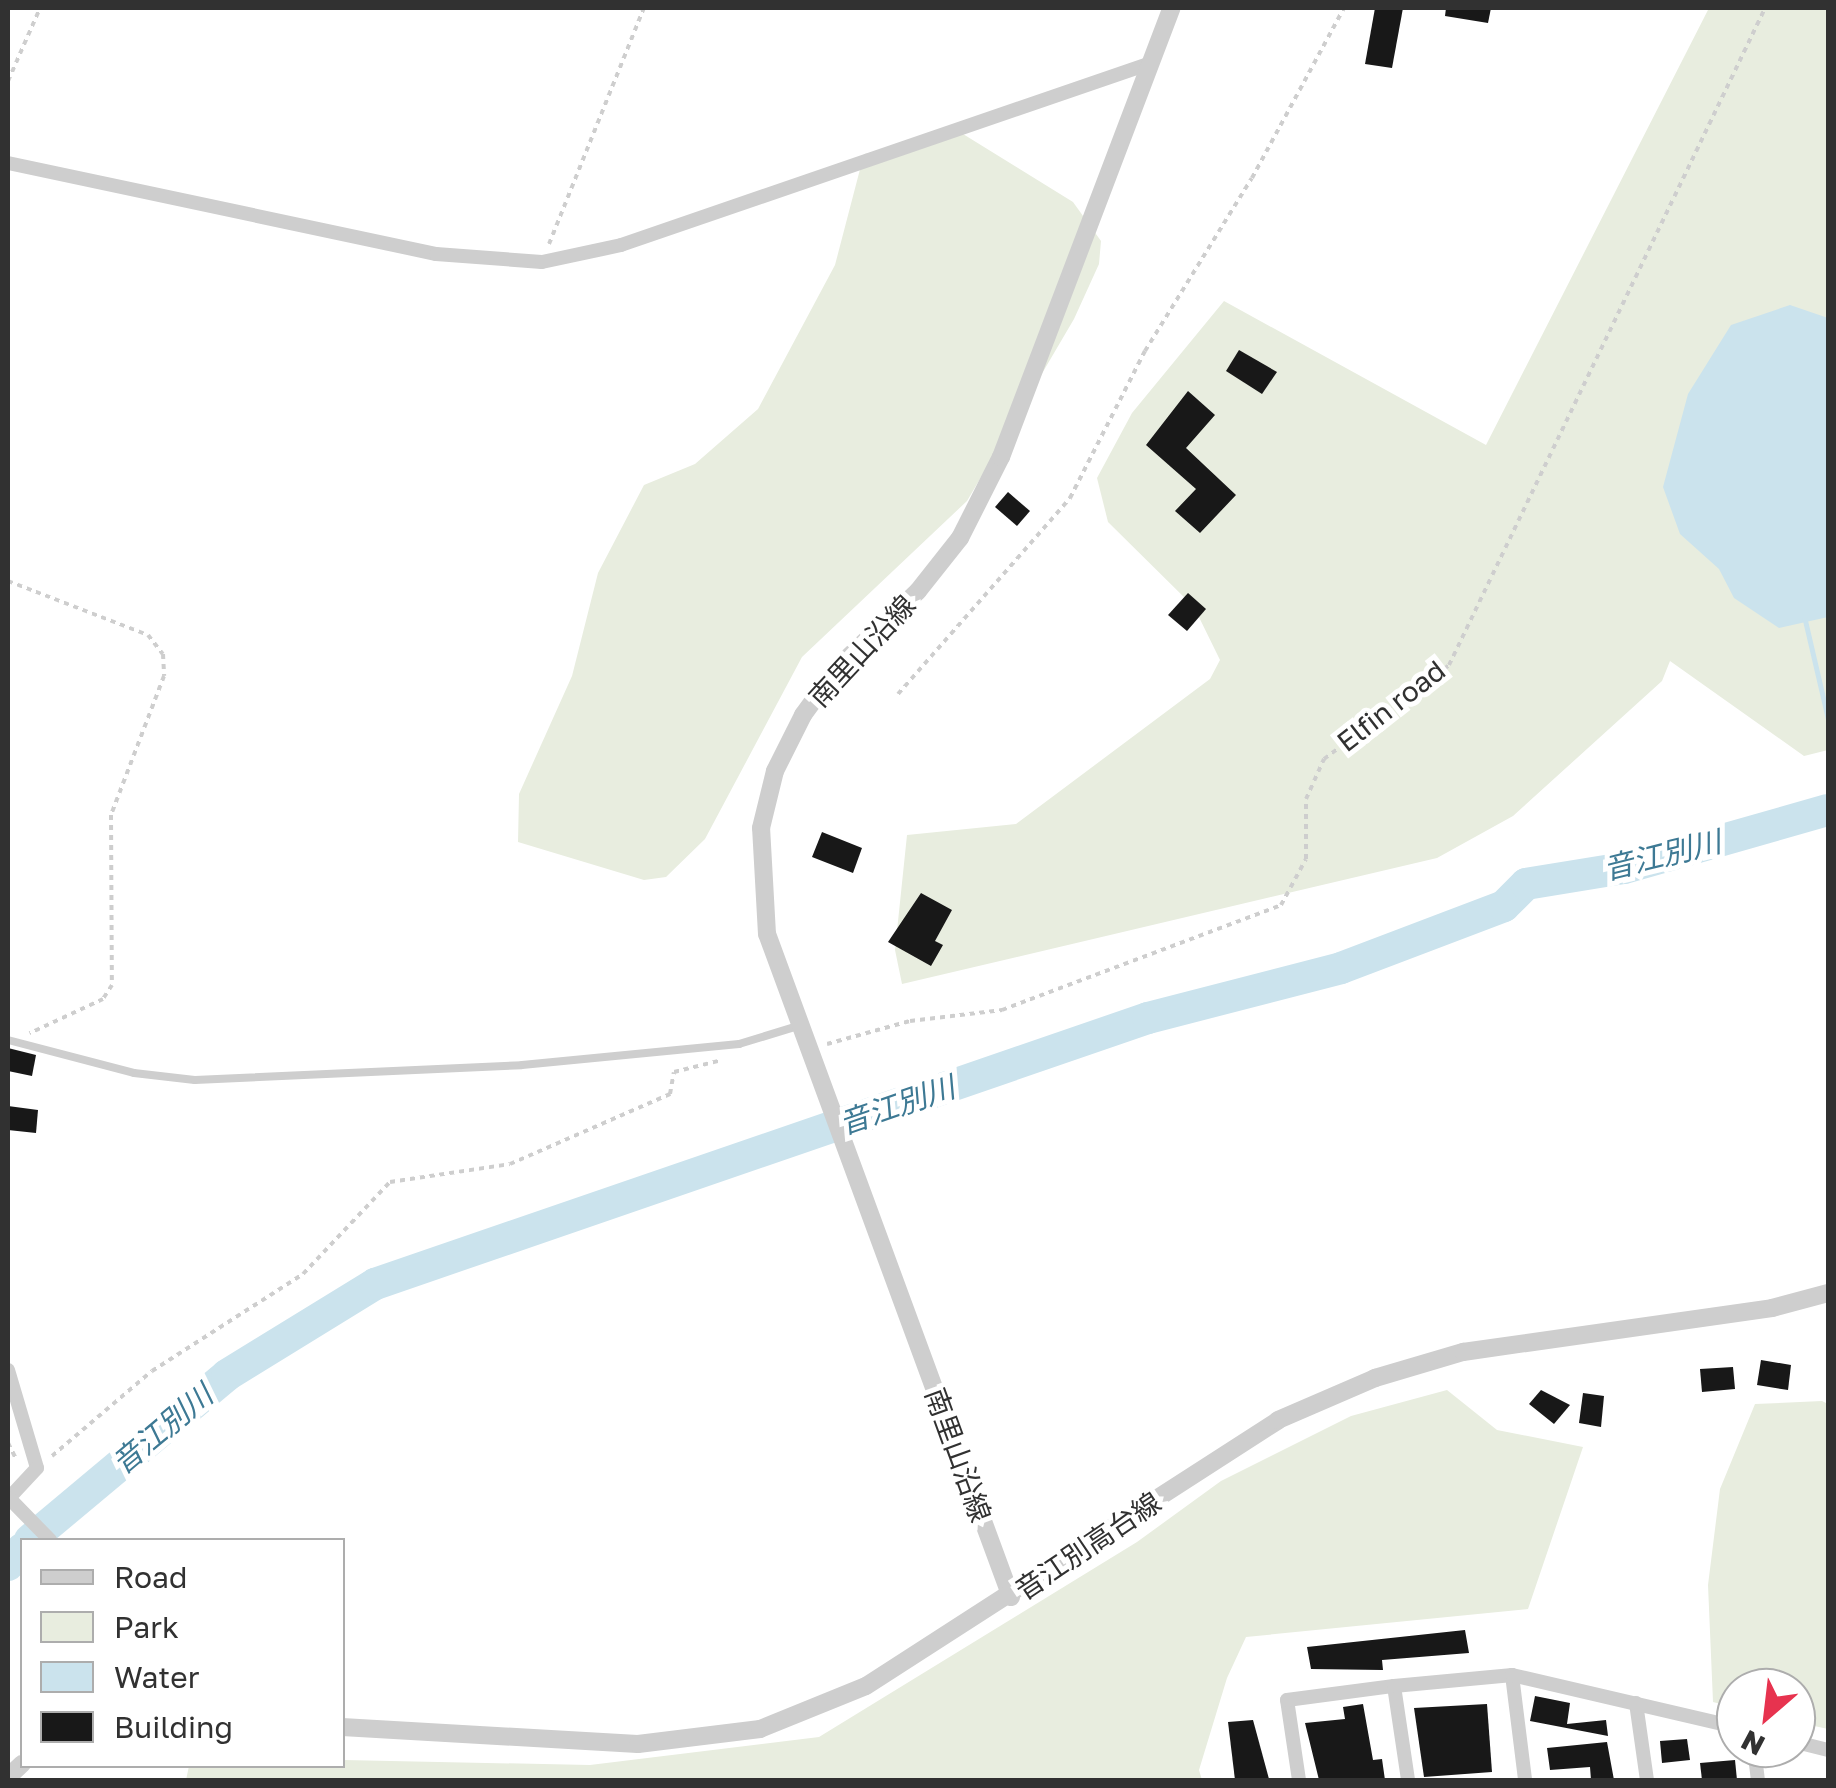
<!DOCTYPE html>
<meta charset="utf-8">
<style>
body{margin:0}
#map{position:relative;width:1836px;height:1788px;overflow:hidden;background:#fff;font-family:"Golos Text","Noto Sans JP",sans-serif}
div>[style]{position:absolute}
.green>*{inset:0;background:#e8eddf}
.water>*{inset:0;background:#cbe3ed}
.stream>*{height:5px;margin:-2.5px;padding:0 2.5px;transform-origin:2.5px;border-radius:2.5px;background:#cbe3ed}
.river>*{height:32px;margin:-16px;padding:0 16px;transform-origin:16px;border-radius:16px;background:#cbe3ed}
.building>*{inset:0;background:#181818}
.path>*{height:4px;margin-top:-2px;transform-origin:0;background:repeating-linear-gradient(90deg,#cecece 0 5px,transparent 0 10px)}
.service>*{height:8px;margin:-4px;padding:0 4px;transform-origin:4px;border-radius:4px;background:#cecece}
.minor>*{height:14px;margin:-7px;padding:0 7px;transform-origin:7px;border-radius:7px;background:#cecece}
.tertiary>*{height:18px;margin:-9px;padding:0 9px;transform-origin:9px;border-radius:9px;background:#cecece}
span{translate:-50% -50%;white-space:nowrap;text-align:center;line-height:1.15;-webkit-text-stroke:10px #fff;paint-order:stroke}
.street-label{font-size:28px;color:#313131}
.water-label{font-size:30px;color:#3d7994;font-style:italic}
.frame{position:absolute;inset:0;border:10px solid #313131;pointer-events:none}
.legend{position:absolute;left:20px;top:1538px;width:325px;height:230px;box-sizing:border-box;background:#fff;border:2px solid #adadad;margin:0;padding:12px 18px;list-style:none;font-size:30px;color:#313131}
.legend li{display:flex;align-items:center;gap:20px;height:50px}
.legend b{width:50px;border:2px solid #adadad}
.north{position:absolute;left:1716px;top:1668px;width:100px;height:100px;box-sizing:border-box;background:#fff;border:2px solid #adadad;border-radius:50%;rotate:208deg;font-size:28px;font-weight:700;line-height:40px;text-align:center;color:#313131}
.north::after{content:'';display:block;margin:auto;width:35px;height:45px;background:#e7334f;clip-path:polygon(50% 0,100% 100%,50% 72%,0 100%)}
</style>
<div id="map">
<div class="green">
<i style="clip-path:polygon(1709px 8px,1828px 8px,1828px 750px,1804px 756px,1670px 661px,1662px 681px,1513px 816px,1437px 858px,902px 984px,895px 950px,907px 835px,1016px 824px,1210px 679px,1220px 660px,1194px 607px,1108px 522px,1097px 478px,1132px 413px,1224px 301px,1486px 445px)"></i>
<i style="clip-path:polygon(963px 134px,1073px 202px,1101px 241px,1099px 264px,1074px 319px,967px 501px,802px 657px,705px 839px,666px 877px,644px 880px,518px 842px,519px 794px,572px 676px,598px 573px,644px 485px,695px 464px,758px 409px,835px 265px,864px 154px)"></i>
<i style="clip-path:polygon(1447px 1390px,1497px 1430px,1583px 1447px,1528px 1609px,1246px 1637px,1227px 1678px,1199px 1770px,1202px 1780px,186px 1780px,189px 1766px,342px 1766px,343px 1760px,590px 1765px,819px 1737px,1137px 1542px,1221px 1481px,1351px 1416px)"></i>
<i style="clip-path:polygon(1822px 1401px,1828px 1404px,1828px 1729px,1796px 1722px,1796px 1688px,1736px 1688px,1736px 1708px,1713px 1702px,1708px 1585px,1720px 1489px,1755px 1404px)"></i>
</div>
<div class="water">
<i style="clip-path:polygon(1790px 305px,1828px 318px,1828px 617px,1779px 628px,1734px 598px,1719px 569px,1680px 534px,1663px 487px,1688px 394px,1731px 325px)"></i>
</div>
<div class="stream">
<i style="left:1804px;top:616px;width:106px;rotate:76.9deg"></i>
</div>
<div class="river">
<i style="left:30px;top:1540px;width:257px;rotate:-39.9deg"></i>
<i style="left:227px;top:1375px;width:174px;rotate:-31.6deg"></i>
<i style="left:375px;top:1284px;width:817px;rotate:-18.99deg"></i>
<i style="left:1148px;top:1018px;width:199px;rotate:-14.5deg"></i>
<i style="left:1341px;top:968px;width:174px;rotate:-20.8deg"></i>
<i style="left:1504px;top:906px;width:31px;rotate:-45deg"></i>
<i style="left:1526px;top:884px;width:99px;rotate:-9.3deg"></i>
<i style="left:1624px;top:868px;width:212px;rotate:-15.9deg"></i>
<i style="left:8px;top:1565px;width:21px;rotate:-49deg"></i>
</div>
<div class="building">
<i style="clip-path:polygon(1375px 8px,1403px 8px,1392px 68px,1365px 64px)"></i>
<i style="clip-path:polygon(1446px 8px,1491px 8px,1488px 23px,1445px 16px)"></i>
<i style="clip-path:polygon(1239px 350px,1277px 372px,1262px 394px,1226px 371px)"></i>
<i style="clip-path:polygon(1188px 391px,1215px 415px,1186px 448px,1236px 495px,1200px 533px,1175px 511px,1196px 489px,1146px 445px)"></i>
<i style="clip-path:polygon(1008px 492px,1030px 511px,1017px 526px,995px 507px)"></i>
<i style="clip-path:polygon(1188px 593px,1206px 609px,1187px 631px,1168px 615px)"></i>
<i style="clip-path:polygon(822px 832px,862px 848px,853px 873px,812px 857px)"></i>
<i style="clip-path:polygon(921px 893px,952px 910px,935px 941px,943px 945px,931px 966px,888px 942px)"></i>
<i style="clip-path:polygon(8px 1048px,36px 1055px,32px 1076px,8px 1071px)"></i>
<i style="clip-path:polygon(8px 1106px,38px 1110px,36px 1133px,8px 1130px)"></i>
<i style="clip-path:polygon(1761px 1360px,1791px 1365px,1788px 1390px,1757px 1385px)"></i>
<i style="clip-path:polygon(1733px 1367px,1735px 1389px,1702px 1392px,1700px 1369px)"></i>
<i style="clip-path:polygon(1541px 1390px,1570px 1405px,1554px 1424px,1529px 1404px)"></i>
<i style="clip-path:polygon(1583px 1393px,1604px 1396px,1601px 1427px,1579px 1423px)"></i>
<i style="clip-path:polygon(1465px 1630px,1469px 1653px,1382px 1660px,1383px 1670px,1311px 1669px,1307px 1647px)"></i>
<i style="clip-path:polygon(1535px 1696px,1570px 1703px,1567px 1724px,1606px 1720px,1608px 1736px,1530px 1721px)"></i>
<i style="clip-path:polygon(1363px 1704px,1373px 1760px,1382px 1759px,1385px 1780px,1319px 1780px,1305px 1723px,1345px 1719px,1343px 1707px)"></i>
<i style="clip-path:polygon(1487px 1704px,1492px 1772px,1424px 1777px,1414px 1708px)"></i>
<i style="clip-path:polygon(1253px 1720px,1269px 1779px,1235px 1780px,1228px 1722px)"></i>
<i style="clip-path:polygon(1687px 1739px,1690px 1760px,1662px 1763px,1660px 1741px)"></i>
<i style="clip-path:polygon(1607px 1742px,1614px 1780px,1591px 1780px,1590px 1767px,1550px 1770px,1547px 1748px)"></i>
<i style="clip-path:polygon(1735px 1760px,1737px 1780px,1702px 1780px,1700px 1763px)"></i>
</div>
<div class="path">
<i style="left:8px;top:81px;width:80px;rotate:-66.3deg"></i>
<i style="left:549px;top:244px;width:254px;rotate:-68.1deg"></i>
<i style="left:8px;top:581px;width:150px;rotate:21.1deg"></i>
<i style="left:148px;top:635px;width:24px;rotate:52deg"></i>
<i style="left:163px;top:654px;width:22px;rotate:87deg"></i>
<i style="left:164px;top:676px;width:149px;rotate:110.9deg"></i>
<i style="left:111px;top:815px;width:170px;rotate:89.7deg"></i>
<i style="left:112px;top:985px;width:17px;rotate:123deg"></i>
<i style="left:103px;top:999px;width:81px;rotate:155deg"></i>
<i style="left:898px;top:694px;width:261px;rotate:-48.7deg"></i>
<i style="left:1070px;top:498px;width:165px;rotate:-63deg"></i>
<i style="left:1145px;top:351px;width:203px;rotate:-58.3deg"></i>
<i style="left:1252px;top:178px;width:193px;rotate:-61.6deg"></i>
<i style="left:827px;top:1044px;width:86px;rotate:-15.5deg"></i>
<i style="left:910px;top:1021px;width:93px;rotate:-6.8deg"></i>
<i style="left:1002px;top:1010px;width:298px;rotate:-20.6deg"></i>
<i style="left:1281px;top:905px;width:52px;rotate:-61.5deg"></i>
<i style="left:1306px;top:859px;width:60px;rotate:-90deg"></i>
<i style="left:1306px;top:799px;width:44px;rotate:-65.8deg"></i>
<i style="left:1324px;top:759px;width:156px;rotate:-36.9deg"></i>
<i style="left:1449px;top:665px;width:729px;rotate:-64.31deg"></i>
<i style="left:8px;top:1443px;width:16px;rotate:63deg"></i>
<i style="left:52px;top:1456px;width:131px;rotate:-40.4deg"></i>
<i style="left:152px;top:1371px;width:179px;rotate:-32.7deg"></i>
<i style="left:303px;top:1274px;width:127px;rotate:-46.6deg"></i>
<i style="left:390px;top:1182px;width:121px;rotate:-8.5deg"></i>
<i style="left:510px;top:1164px;width:175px;rotate:-23.6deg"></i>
<i style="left:670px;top:1094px;width:22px;rotate:-80deg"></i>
<i style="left:674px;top:1072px;width:49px;rotate:-14deg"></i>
</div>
<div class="service">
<i style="left:8px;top:1040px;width:130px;rotate:14.7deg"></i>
<i style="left:134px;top:1073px;width:61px;rotate:6.5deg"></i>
<i style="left:195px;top:1080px;width:327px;rotate:-2.6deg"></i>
<i style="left:522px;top:1065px;width:218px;rotate:-5.5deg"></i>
<i style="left:739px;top:1044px;width:62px;rotate:-17deg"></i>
</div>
<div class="minor">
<i style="left:8px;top:163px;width:438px;rotate:12deg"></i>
<i style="left:436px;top:254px;width:106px;rotate:4.3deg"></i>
<i style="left:542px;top:262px;width:81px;rotate:-12.1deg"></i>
<i style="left:621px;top:245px;width:557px;rotate:-18.96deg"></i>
<i style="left:8px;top:1370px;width:102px;rotate:73.5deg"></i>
<i style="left:37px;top:1468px;width:41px;rotate:133deg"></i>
<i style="left:9px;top:1498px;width:59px;rotate:45.7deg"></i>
<i style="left:1512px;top:1675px;width:106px;rotate:82.9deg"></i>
<i style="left:1394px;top:1686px;width:95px;rotate:81.5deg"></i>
<i style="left:1636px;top:1703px;width:78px;rotate:81.9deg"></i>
<i style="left:1796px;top:1742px;width:33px;rotate:14deg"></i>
<i style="left:1754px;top:1748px;width:32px;rotate:83deg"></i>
<i style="left:1299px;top:1780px;width:81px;rotate:-98.5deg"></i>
<i style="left:1287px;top:1700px;width:108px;rotate:-7.5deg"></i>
<i style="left:1394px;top:1686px;width:119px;rotate:-5.3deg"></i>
<i style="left:1512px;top:1675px;width:230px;rotate:13.1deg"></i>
</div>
<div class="tertiary">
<i style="left:1011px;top:1597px;width:706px;rotate:-110.2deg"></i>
<i style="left:767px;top:934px;width:106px;rotate:-93.2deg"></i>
<i style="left:761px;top:828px;width:59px;rotate:-76.2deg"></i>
<i style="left:775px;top:771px;width:63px;rotate:-63.4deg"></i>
<i style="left:803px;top:715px;width:59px;rotate:-53.9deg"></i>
<i style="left:838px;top:667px;width:110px;rotate:-43.5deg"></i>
<i style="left:918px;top:591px;width:68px;rotate:-51.6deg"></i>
<i style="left:960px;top:538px;width:91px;rotate:-63.2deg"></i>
<i style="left:1001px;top:457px;width:480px;rotate:-69.2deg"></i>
<i style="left:342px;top:1727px;width:296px;rotate:3.3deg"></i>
<i style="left:638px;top:1744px;width:123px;rotate:-7deg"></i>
<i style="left:760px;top:1729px;width:114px;rotate:-22.1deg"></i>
<i style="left:866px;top:1686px;width:490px;rotate:-32.8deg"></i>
<i style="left:1278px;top:1420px;width:106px;rotate:-23.4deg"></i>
<i style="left:1375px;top:1378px;width:92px;rotate:-16.5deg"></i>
<i style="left:1463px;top:1352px;width:312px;rotate:-8.1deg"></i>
<i style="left:1772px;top:1308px;width:58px;rotate:-15deg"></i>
<i style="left:8px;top:1777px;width:19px;rotate:-43deg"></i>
</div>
<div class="street-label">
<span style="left:862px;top:651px;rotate:-47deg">南里山沿線</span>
<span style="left:1391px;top:706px;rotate:-38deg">Elfin road</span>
<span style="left:958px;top:1455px;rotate:70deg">南里山沿線</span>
<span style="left:1088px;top:1546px;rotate:-34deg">音江別高台線</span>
</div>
<div class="water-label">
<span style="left:1662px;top:855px;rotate:-14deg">音江別川</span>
<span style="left:897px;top:1105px;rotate:-19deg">音江別川</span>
<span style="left:162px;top:1429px;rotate:-40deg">音江別川</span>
</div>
<div class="frame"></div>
<ul class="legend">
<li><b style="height:12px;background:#cecece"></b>Road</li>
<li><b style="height:28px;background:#e8eddf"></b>Park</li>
<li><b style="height:28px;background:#cbe3ed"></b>Water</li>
<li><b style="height:28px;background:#181818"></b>Building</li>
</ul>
<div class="north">N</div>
</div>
